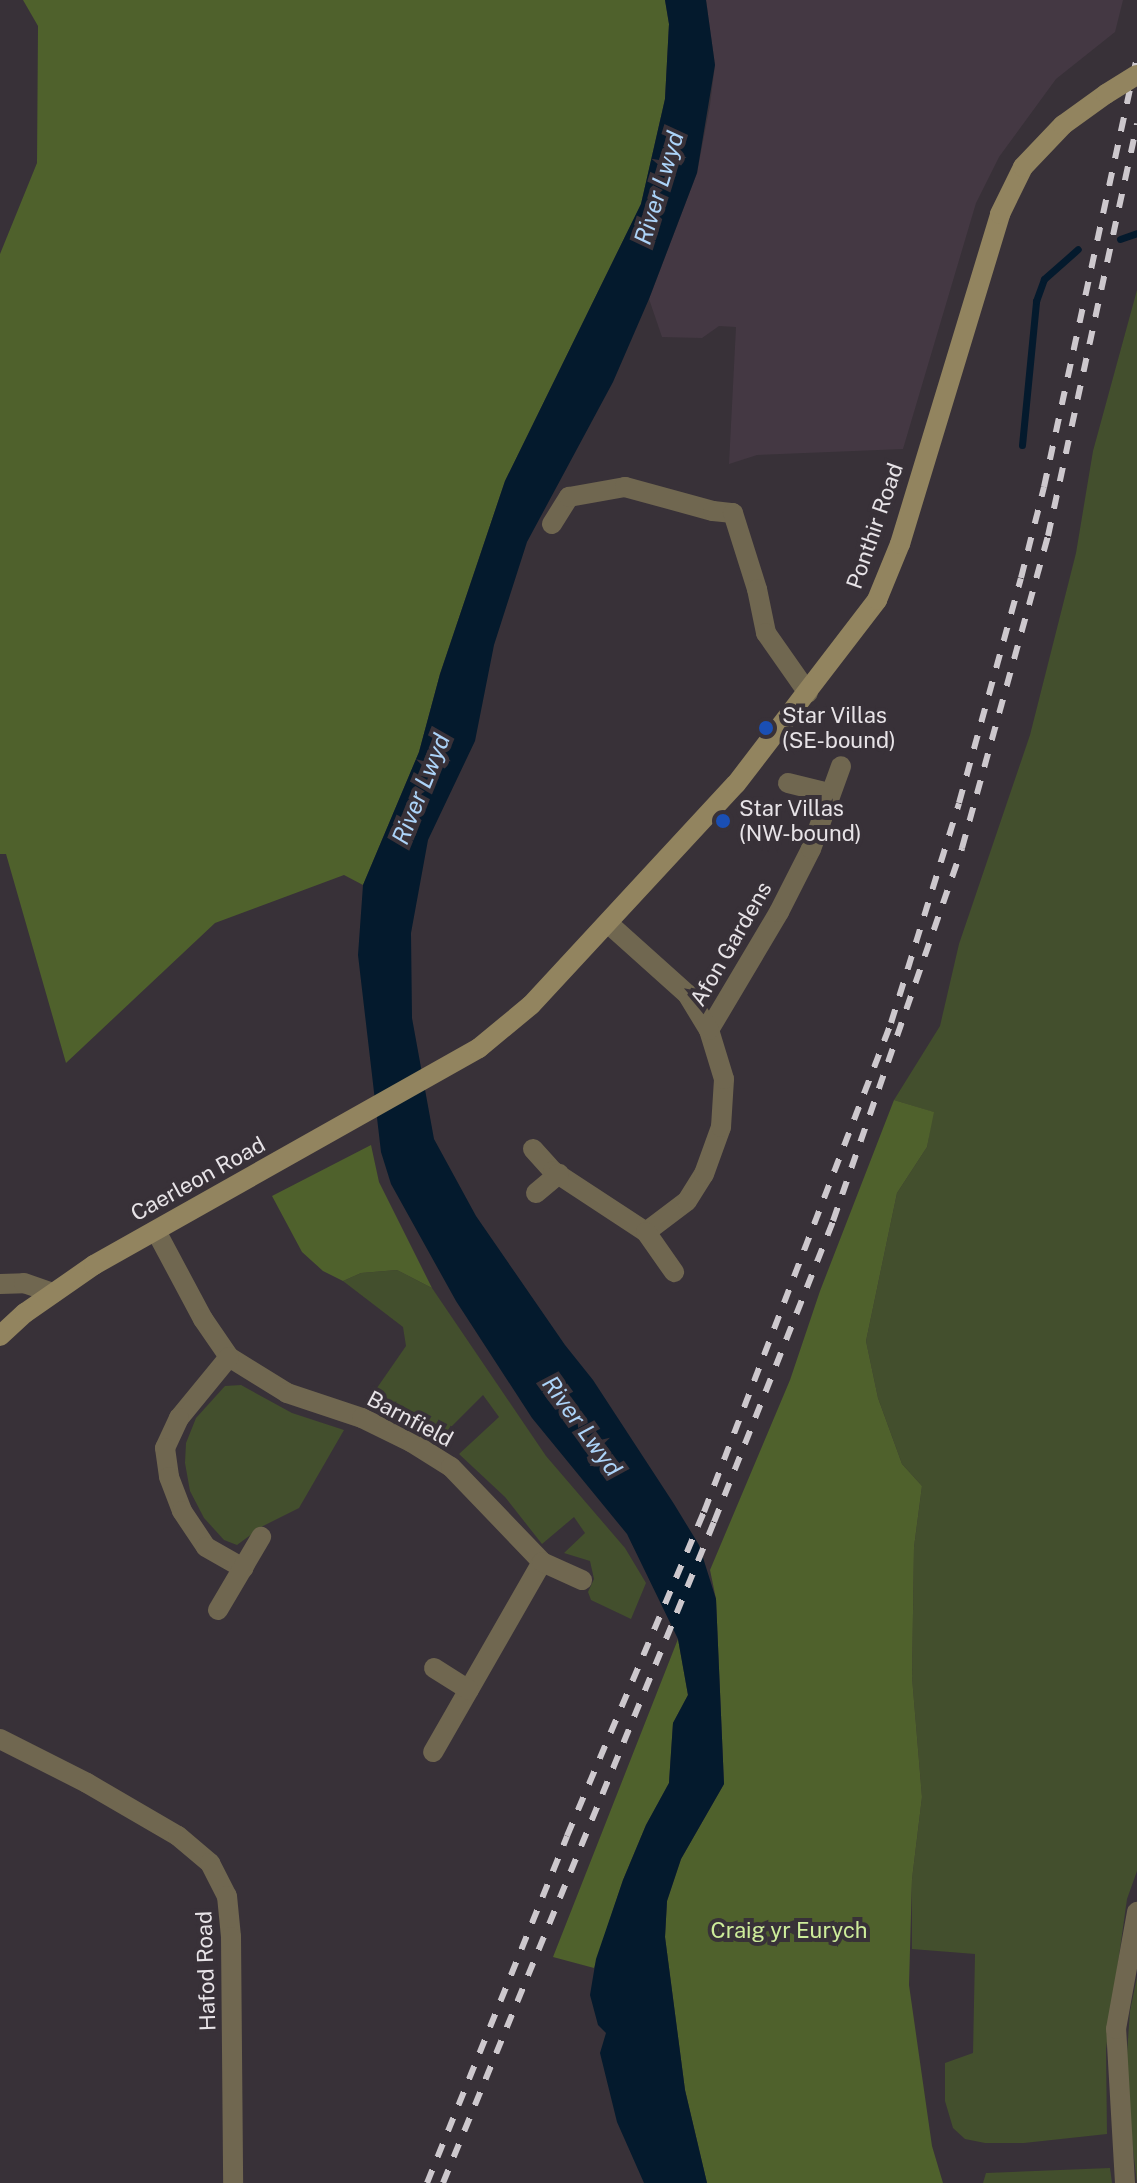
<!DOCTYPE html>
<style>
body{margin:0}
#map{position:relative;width:1137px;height:2183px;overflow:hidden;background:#383138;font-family:"Public Sans",sans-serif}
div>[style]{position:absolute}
.built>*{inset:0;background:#443843}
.green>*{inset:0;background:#434f2d}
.forest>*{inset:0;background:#4f612c}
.water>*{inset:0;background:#041a2d}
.stream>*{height:7px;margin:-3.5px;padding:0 3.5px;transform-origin:3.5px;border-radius:3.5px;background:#041a2d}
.minor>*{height:20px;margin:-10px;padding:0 10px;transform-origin:10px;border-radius:10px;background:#706750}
.secondary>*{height:20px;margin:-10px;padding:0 10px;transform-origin:10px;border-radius:10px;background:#92845f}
.rail>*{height:6px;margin-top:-3px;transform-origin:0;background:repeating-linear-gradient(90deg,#cdc8cd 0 14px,transparent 0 28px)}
.secondary-bridge>*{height:20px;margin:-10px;padding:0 10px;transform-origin:10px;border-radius:10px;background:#92845f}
.dots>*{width:22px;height:22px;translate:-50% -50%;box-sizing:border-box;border:4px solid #383138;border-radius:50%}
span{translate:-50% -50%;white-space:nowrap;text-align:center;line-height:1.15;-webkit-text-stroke:8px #383138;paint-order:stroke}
.street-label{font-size:22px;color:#e7e3e7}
.poi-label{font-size:22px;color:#e7e3e7}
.left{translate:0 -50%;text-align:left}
.park-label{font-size:22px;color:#cdec9a}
.water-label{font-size:24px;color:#acd3f8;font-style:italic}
</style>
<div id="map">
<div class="built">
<i style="clip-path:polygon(706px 0,1123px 0,1115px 32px,1056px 79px,999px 157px,976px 203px,903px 449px,757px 455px,729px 464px,736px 327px,719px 326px,702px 338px,662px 337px,649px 299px,697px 173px,710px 105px,715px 65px)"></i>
</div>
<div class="green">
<i style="clip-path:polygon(1137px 290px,1137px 1871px,1127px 1899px,1106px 2049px,1107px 2134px,1024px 2143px,985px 2143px,965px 2139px,953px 2128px,945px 2101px,945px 2063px,973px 2053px,975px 1954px,912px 1949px,912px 1879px,922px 1797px,912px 1677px,914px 1547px,922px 1486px,902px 1464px,878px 1398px,866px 1341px,897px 1193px,927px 1147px,933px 1112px,894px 1100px,940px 1026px,959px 944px,1030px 735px,1076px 553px,1093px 451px)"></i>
<i style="clip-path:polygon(397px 1270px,432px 1288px,546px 1456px,625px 1548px,646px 1583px,631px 1619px,591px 1600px,588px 1592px,594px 1579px,590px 1561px,564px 1553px,585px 1533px,574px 1517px,542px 1544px,505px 1497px,459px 1454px,499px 1417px,483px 1395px,438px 1440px,370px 1398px,406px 1346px,403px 1327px,343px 1281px,361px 1273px)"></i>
<i style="clip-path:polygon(241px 1385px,292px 1413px,344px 1430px,299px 1508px,263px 1526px,237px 1545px,224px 1540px,204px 1518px,190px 1491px,185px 1463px,186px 1443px,196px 1418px,225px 1386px)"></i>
<i style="clip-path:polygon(1137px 1977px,1137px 2183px,1125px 2082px,1130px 2011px)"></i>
<i style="clip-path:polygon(1110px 2168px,1112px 2183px,983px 2183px,986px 2173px)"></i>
</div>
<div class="forest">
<i style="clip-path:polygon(23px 0,665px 0,669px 24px,665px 99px,641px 204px,505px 481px,440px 674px,419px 752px,363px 885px,344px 875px,215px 923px,66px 1063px,6px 854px,0 854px,0 254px,37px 163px,38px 26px)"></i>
<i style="clip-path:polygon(894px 1100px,934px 1112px,927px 1147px,897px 1193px,866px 1341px,878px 1398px,902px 1464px,922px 1486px,914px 1547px,912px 1677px,922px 1797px,912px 1879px,909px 1985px,932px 2146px,943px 2183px,707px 2183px,685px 2090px,665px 1937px,667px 1901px,681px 1859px,724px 1784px,716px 1599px,710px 1570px,790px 1380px,820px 1291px)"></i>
<i style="clip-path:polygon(371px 1145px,379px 1182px,432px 1288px,397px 1270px,361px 1273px,343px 1281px,323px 1271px,302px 1252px,272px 1196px)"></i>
<i style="clip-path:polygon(678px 1639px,688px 1695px,673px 1723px,669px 1783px,646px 1825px,623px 1880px,594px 1968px,553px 1957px)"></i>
</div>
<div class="water">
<i style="clip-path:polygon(665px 0,706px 0,715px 65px,697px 173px,649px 299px,613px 382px,527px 542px,494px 645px,475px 741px,428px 840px,411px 933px,412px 1018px,434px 1139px,476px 1216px,565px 1345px,593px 1380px,674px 1504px,699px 1545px,716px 1599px,724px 1784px,681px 1859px,667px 1901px,665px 1937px,685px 2090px,707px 2183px,644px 2183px,617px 2122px,600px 2053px,606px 2033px,598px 2025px,590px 1995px,596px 1959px,623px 1880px,646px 1825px,669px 1783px,673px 1723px,688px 1695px,678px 1639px,627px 1534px,532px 1418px,456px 1301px,391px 1184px,381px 1152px,358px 955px,363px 885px,419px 752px,440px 674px,505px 481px,641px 204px,665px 99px,669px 24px)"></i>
</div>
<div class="stream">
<i style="left:1120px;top:239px;width:18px;rotate:-19deg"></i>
<i style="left:1022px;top:445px;width:145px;rotate:-84.4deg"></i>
<i style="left:1036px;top:301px;width:23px;rotate:-70deg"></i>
<i style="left:1044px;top:279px;width:45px;rotate:-41.4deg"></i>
</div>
<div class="minor">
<i style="left:552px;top:524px;width:32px;rotate:-58deg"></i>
<i style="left:569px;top:497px;width:57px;rotate:-10.1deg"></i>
<i style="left:625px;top:487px;width:91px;rotate:15.3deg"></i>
<i style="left:713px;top:511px;width:20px;rotate:6deg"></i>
<i style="left:733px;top:513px;width:80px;rotate:72.5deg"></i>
<i style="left:757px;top:589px;width:45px;rotate:78.4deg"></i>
<i style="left:766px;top:633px;width:73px;rotate:55deg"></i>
<i style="left:788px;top:783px;width:42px;rotate:13.7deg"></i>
<i style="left:709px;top:1030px;width:137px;rotate:-59.3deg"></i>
<i style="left:779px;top:912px;width:71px;rotate:-63.1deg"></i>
<i style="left:811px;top:849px;width:88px;rotate:-70.1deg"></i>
<i style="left:533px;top:1149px;width:30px;rotate:48deg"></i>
<i style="left:553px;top:1171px;width:111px;rotate:33.3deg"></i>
<i style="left:646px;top:1232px;width:51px;rotate:-37.1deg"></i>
<i style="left:687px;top:1201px;width:32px;rotate:-58deg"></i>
<i style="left:704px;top:1174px;width:50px;rotate:-70.1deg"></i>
<i style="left:721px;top:1127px;width:48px;rotate:-86.4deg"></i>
<i style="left:724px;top:1079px;width:51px;rotate:-107deg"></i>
<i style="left:709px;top:1030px;width:42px;rotate:-121.4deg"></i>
<i style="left:687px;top:994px;width:106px;rotate:-138.1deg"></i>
<i style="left:536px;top:1193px;width:30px;rotate:-40deg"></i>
<i style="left:156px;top:1231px;width:100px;rotate:61.9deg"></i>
<i style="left:203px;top:1319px;width:46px;rotate:55.6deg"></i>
<i style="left:229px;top:1357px;width:68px;rotate:31.8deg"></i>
<i style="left:287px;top:1393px;width:79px;rotate:18.4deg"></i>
<i style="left:362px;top:1418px;width:55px;rotate:26.1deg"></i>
<i style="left:411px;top:1442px;width:47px;rotate:32deg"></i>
<i style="left:451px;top:1467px;width:132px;rotate:46.2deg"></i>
<i style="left:542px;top:1562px;width:219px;rotate:119.8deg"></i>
<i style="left:646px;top:1232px;width:49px;rotate:55deg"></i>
<i style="left:0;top:1284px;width:24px;rotate:-2deg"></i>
<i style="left:24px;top:1283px;width:31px;rotate:19deg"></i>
<i style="left:229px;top:1357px;width:79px;rotate:129.3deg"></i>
<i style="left:179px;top:1418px;width:33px;rotate:115deg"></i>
<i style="left:165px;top:1448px;width:29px;rotate:82deg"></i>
<i style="left:169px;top:1477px;width:36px;rotate:69deg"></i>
<i style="left:182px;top:1511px;width:43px;rotate:56.3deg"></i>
<i style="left:206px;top:1547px;width:43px;rotate:29.6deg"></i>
<i style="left:542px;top:1562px;width:44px;rotate:24.2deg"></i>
<i style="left:218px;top:1610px;width:85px;rotate:-59.5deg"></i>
<i style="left:434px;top:1668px;width:41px;rotate:32.2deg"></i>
<i style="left:0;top:1739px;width:97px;rotate:26.8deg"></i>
<i style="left:87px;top:1783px;width:105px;rotate:30.2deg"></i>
<i style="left:178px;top:1836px;width:42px;rotate:40.2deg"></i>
<i style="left:210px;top:1863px;width:37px;rotate:63deg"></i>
<i style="left:227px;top:1896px;width:41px;rotate:84.4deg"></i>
<i style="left:231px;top:1937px;width:246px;rotate:89.5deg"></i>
<i style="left:1125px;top:2183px;width:154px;rotate:-93.3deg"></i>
<i style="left:1116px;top:2029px;width:119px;rotate:-79.8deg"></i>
</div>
<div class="secondary">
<i style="left:0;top:1336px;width:34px;rotate:-43deg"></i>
<i style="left:25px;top:1313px;width:84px;rotate:-34.8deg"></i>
<i style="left:94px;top:1265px;width:442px;rotate:-29.4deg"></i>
<i style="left:479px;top:1048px;width:67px;rotate:-39.6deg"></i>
<i style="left:531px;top:1005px;width:301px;rotate:-47.2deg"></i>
<i style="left:736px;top:784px;width:232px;rotate:-52.5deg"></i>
<i style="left:877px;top:600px;width:61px;rotate:-67.7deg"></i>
<i style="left:900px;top:544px;width:345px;rotate:-73.1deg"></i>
<i style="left:1000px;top:214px;width:52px;rotate:-63.9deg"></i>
<i style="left:1023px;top:167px;width:58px;rotate:-46.4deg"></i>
<i style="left:1063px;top:125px;width:53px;rotate:-35.8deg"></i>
</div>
<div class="rail">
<i style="left:427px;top:2183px;width:374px;rotate:-68deg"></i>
<i style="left:567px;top:1836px;width:352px;rotate:-67.1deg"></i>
<i style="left:704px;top:1512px;width:524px;rotate:-69.07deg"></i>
<i style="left:891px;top:1023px;width:230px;rotate:-72.8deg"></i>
<i style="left:959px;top:803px;width:233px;rotate:-74.6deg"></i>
<i style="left:1021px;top:578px;width:94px;rotate:-75.8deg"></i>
<i style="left:1044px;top:487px;width:441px;rotate:-77.8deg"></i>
<i style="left:443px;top:2183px;width:714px;rotate:-67.71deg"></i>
<i style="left:714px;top:1522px;width:324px;rotate:-68.4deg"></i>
<i style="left:833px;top:1221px;width:395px;rotate:-70.9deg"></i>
<i style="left:962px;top:848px;width:324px;rotate:-74.6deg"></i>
<i style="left:1048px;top:536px;width:422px;rotate:-77.8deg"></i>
</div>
<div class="secondary-bridge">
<i style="left:1106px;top:94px;width:36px;rotate:-32deg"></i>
</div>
<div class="dots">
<i style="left:766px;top:728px;background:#1a4fb4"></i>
<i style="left:723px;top:821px;background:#1a4fb4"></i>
</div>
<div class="street-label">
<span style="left:875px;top:526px;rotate:-71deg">Ponthir Road</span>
<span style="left:731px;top:944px;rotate:-60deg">Afon Gardens</span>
<span style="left:198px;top:1179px;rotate:-29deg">Caerleon Road</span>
<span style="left:410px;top:1419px;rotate:28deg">Barnfield</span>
<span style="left:206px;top:1971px;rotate:-92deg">Hafod Road</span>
</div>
<div class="poi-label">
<span class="left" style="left:782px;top:728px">Star Villas<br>(SE-bound)</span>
<span class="left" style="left:739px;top:821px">Star Villas<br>(NW-bound)</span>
</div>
<div class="park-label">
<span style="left:789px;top:1931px">Craig yr Eurych</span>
</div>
<div class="water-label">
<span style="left:659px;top:188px;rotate:-73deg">River Lwyd</span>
<span style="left:421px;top:789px;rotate:-68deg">River Lwyd</span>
<span style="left:582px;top:1426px;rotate:54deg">River Lwyd</span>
</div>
</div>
